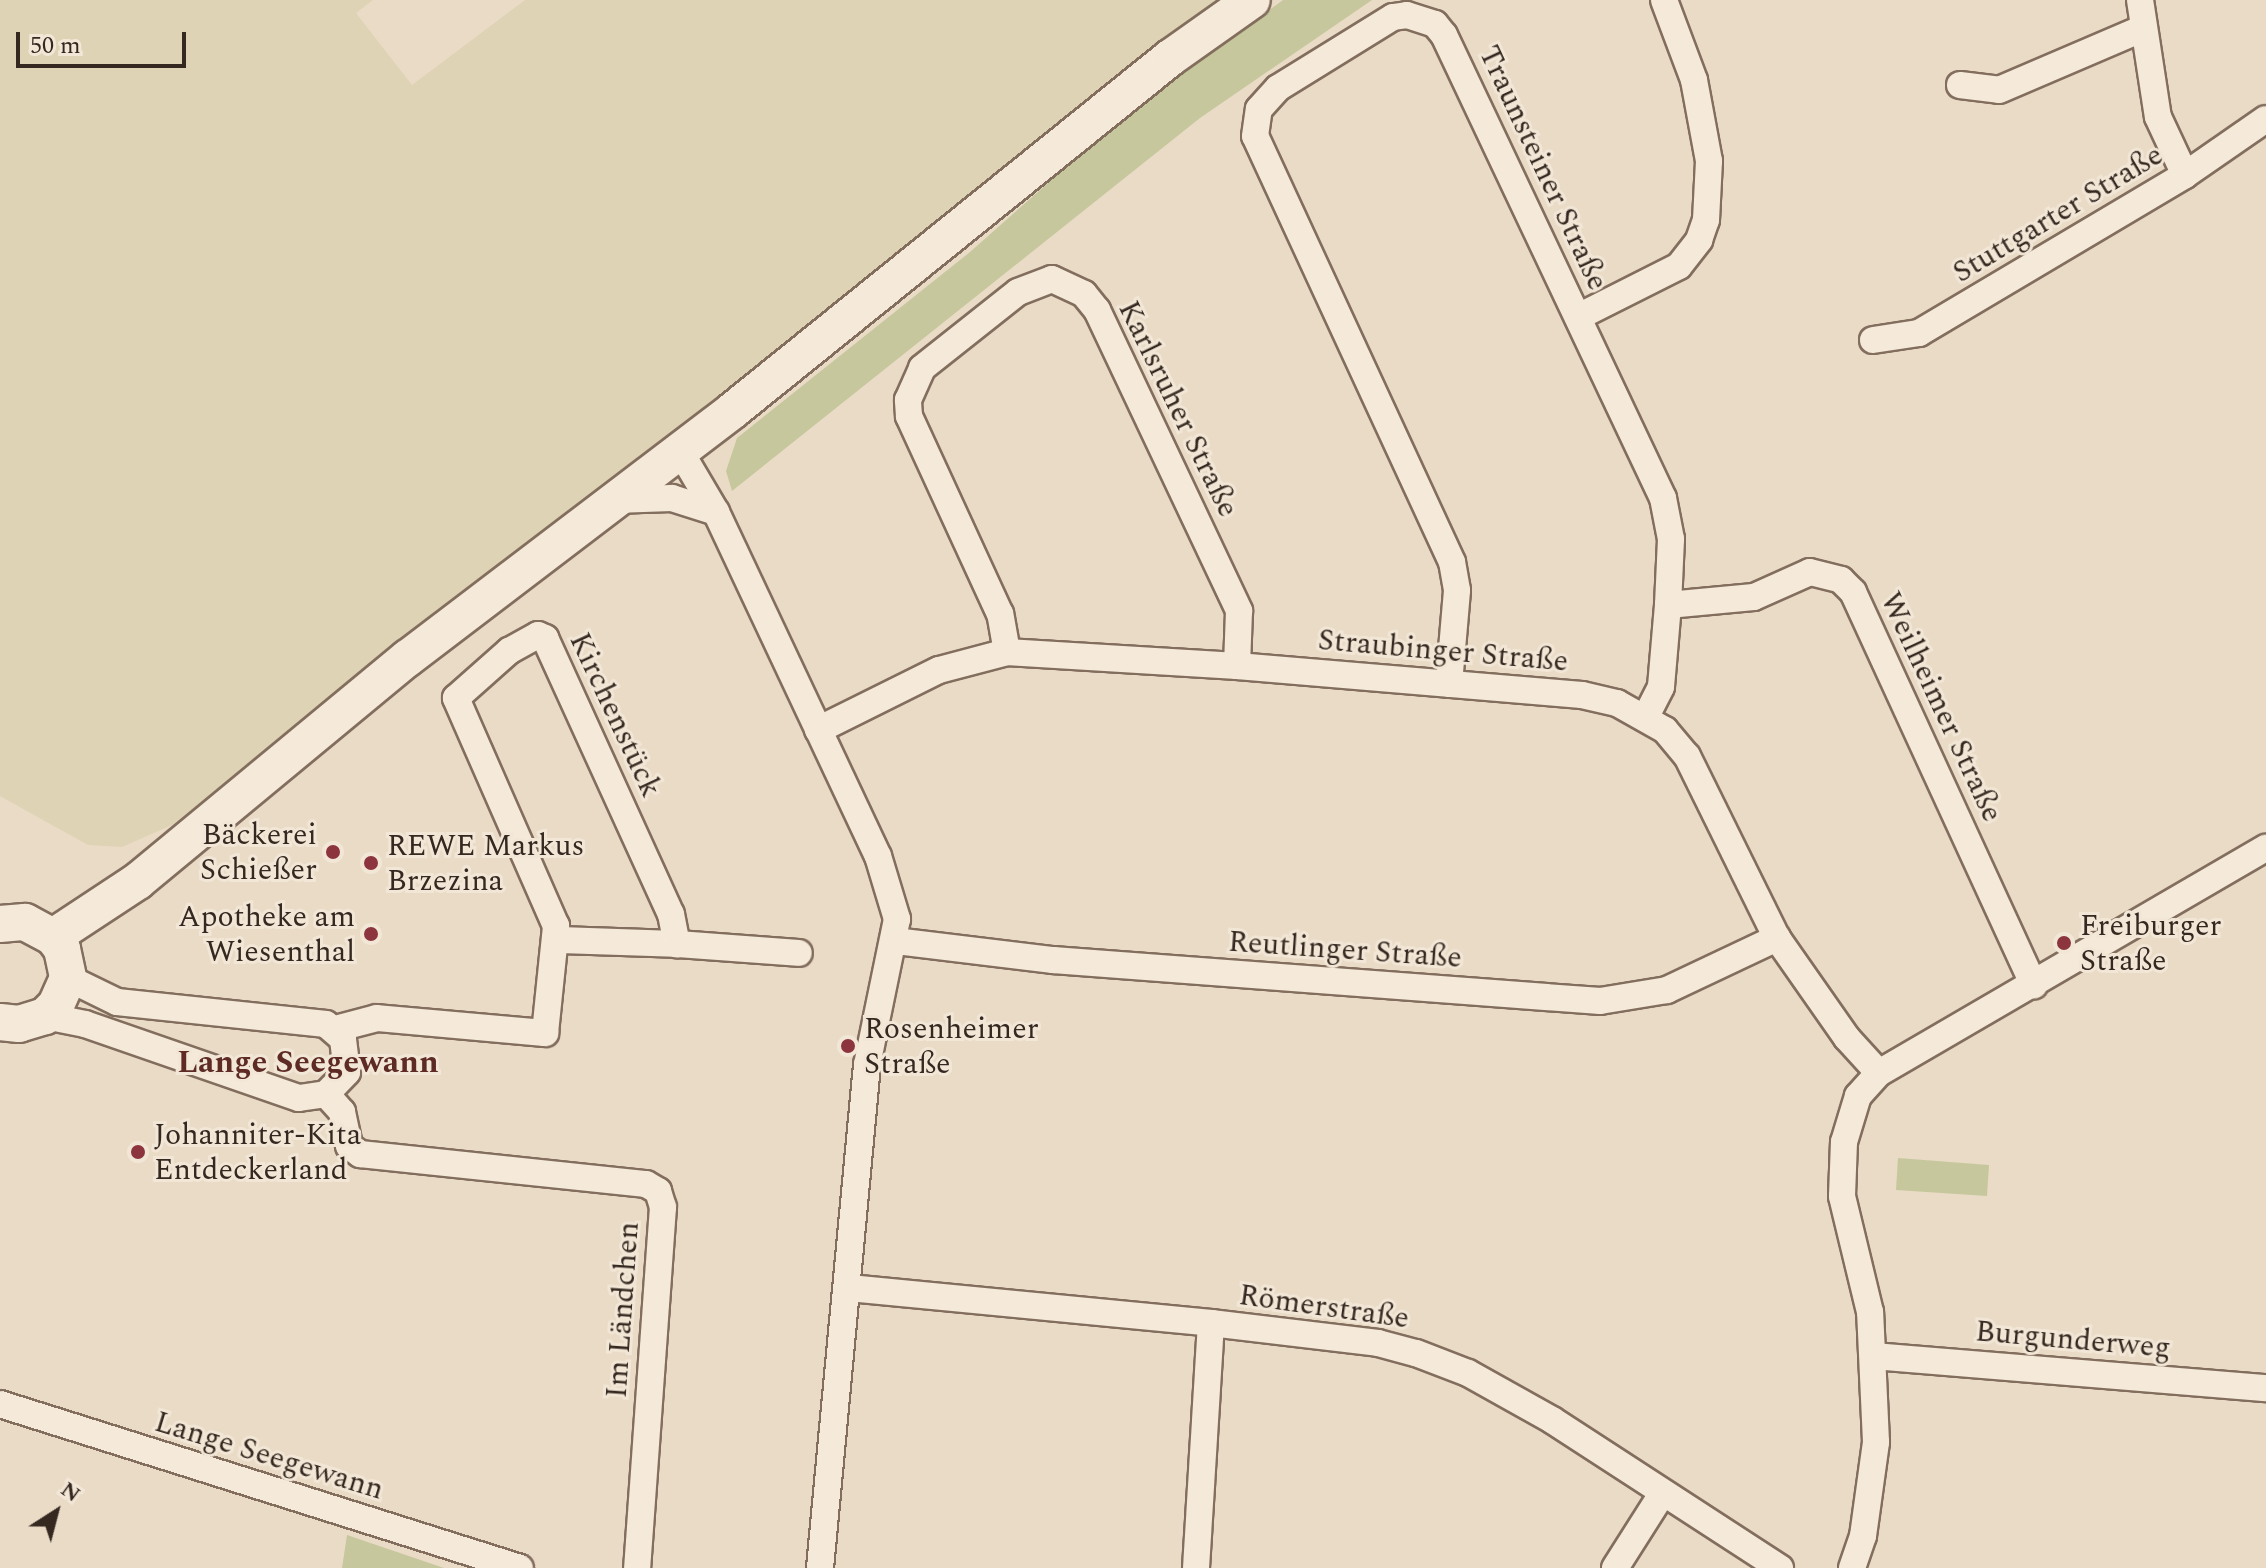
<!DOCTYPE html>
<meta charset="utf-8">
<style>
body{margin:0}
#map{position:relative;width:2266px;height:1568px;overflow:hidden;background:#eadbc7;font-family:Spectral,serif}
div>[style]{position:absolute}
.farmland>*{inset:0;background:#ded3b5}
.green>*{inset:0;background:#c6c79c}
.roads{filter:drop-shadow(2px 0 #836e5e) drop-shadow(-2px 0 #836e5e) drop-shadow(0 2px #836e5e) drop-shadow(0 -2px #836e5e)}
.minor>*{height:26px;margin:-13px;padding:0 13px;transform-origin:13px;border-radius:13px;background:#f5ead9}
.secondary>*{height:36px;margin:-18px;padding:0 18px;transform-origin:18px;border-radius:18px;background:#f5ead9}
.dots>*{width:22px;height:22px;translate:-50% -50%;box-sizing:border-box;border:4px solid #f2e7d6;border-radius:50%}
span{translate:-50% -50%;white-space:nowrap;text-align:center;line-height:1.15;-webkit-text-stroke:6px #f2e7d6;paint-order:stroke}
.street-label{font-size:30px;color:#352820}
.poi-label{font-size:30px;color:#352820}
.right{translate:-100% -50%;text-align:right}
.left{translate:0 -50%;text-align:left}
.neighbourhood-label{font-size:32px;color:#5d2a24;font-weight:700}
.north{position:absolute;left:16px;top:1472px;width:80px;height:80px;-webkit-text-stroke:6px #f2e7d6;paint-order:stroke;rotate:36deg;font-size:22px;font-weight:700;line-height:32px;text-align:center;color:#352820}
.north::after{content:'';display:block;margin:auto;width:28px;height:36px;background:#352820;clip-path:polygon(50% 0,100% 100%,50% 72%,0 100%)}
.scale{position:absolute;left:16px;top:32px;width:170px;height:36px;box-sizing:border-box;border:4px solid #352820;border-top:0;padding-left:10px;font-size:24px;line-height:28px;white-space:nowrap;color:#352820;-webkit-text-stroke:6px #f2e7d6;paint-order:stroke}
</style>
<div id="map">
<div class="farmland">
<i style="clip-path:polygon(0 0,373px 0,356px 13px,412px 85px,525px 0,1223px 0,172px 825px,122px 847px,88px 845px,0 796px)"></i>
</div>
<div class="green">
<i style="clip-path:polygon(1283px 0,1372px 0,1200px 118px,732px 491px,726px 471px,737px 438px,970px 252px,1116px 123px)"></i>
<i style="clip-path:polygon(1898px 1158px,1989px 1165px,1987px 1196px,1896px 1190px)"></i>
<i style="clip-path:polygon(347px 1535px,444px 1568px,342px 1568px)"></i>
</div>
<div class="roads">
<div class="minor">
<i style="left:2140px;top:0;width:118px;rotate:81.3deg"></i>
<i style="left:2158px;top:117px;width:64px;rotate:65deg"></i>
<i style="left:1960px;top:85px;width:39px;rotate:7deg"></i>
<i style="left:1999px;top:90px;width:155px;rotate:-23.2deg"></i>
<i style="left:1578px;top:317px;width:113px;rotate:-26.8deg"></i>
<i style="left:1679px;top:266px;width:33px;rotate:-52deg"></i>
<i style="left:1699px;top:240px;width:21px;rotate:-71deg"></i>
<i style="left:1706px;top:220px;width:59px;rotate:-87.1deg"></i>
<i style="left:1709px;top:161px;width:82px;rotate:-100.5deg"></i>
<i style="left:1694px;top:80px;width:85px;rotate:-110.6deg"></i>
<i style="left:1873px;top:340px;width:47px;rotate:-8.7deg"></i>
<i style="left:1919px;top:333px;width:309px;rotate:-30.7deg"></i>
<i style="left:2185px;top:175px;width:98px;rotate:-34.7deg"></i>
<i style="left:680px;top:451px;width:71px;rotate:59.5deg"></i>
<i style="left:716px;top:512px;width:380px;rotate:64.8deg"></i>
<i style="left:878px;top:856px;width:66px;rotate:73.2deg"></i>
<i style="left:897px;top:919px;width:149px;rotate:101.6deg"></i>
<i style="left:867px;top:1065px;width:505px;rotate:95.34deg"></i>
<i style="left:614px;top:500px;width:58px;rotate:-2deg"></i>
<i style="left:672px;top:498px;width:46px;rotate:17.7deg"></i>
<i style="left:1668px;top:605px;width:86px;rotate:-5.3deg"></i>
<i style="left:1754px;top:597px;width:61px;rotate:-24.1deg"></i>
<i style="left:1810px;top:572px;width:32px;rotate:14deg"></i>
<i style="left:1841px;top:580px;width:17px;rotate:45deg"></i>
<i style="left:1853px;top:592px;width:433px;rotate:65.3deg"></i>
<i style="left:1007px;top:652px;width:39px;rotate:-100deg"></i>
<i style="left:1000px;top:614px;width:218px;rotate:-114.7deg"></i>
<i style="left:909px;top:416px;width:16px;rotate:-94deg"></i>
<i style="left:908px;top:400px;width:35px;rotate:-66deg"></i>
<i style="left:922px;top:368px;width:122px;rotate:-38.4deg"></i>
<i style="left:1018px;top:292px;width:36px;rotate:-21deg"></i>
<i style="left:1052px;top:279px;width:35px;rotate:25deg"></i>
<i style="left:1084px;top:294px;width:21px;rotate:51deg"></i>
<i style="left:1097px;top:310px;width:333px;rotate:64.7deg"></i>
<i style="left:1239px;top:611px;width:55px;rotate:92.1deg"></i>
<i style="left:1449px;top:684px;width:94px;rotate:-85.1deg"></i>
<i style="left:1457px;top:590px;width:28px;rotate:-100deg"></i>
<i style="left:1452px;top:562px;width:469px;rotate:-114.8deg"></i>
<i style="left:1255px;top:136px;width:27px;rotate:-82deg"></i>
<i style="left:1259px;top:109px;width:28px;rotate:-48deg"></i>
<i style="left:1278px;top:88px;width:135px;rotate:-31.7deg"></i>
<i style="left:1393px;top:17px;width:14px;rotate:-8deg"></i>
<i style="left:1407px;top:15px;width:29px;rotate:18deg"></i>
<i style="left:1435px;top:24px;width:14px;rotate:51deg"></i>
<i style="left:1444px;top:35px;width:512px;rotate:64.69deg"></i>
<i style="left:1663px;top:498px;width:42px;rotate:79deg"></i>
<i style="left:1671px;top:539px;width:66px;rotate:92.6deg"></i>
<i style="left:1668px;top:605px;width:82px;rotate:94.9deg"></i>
<i style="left:1661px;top:687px;width:33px;rotate:117deg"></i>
<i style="left:818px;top:730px;width:135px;rotate:-26.4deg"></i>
<i style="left:939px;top:670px;width:70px;rotate:-14.8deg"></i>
<i style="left:1007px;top:652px;width:230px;rotate:3.5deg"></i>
<i style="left:1237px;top:666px;width:346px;rotate:4.8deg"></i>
<i style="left:1582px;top:695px;width:36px;rotate:13deg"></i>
<i style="left:1617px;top:703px;width:55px;rotate:29.4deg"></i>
<i style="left:1665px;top:730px;width:34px;rotate:50deg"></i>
<i style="left:1687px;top:756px;width:203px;rotate:63.7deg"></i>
<i style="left:1777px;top:938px;width:122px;rotate:55deg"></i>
<i style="left:1847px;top:1038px;width:47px;rotate:47.6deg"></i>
<i style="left:558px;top:940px;width:119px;rotate:1.9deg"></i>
<i style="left:895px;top:941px;width:159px;rotate:6.9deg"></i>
<i style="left:1053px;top:960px;width:549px;rotate:4.29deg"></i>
<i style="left:1600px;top:1001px;width:68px;rotate:-9.3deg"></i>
<i style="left:1667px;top:990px;width:122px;rotate:-25.3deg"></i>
<i style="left:45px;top:1016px;width:41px;rotate:11.3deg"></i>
<i style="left:85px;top:1024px;width:226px;rotate:19.1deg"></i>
<i style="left:299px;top:1098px;width:27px;rotate:-8deg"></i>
<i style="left:326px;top:1094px;width:30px;rotate:-46deg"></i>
<i style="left:347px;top:1072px;width:33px;rotate:-97deg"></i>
<i style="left:343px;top:1039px;width:23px;rotate:-139deg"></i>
<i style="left:326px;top:1024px;width:210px;rotate:-174deg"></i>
<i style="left:117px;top:1002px;width:55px;rotate:-153.9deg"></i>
<i style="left:335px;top:1029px;width:43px;rotate:-14.7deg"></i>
<i style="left:377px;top:1018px;width:169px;rotate:5.1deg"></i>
<i style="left:545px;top:1033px;width:108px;rotate:-84.1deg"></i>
<i style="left:556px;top:926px;width:249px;rotate:-113.7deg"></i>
<i style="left:456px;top:698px;width:71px;rotate:-41.6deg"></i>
<i style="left:509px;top:651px;width:33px;rotate:-29deg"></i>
<i style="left:538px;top:635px;width:8px;rotate:23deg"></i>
<i style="left:545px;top:638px;width:303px;rotate:65.5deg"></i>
<i style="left:671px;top:914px;width:31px;rotate:79deg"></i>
<i style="left:677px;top:944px;width:122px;rotate:4.2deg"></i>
<i style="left:326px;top:1094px;width:24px;rotate:48deg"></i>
<i style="left:342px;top:1112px;width:35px;rotate:78deg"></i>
<i style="left:349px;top:1146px;width:14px;rotate:36deg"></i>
<i style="left:360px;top:1154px;width:288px;rotate:6deg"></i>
<i style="left:646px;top:1184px;width:14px;rotate:30deg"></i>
<i style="left:658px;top:1191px;width:17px;rotate:73deg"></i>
<i style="left:663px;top:1207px;width:362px;rotate:94.1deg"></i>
<i style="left:849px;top:1288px;width:364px;rotate:5.5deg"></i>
<i style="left:1211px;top:1323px;width:168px;rotate:6.8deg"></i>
<i style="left:1378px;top:1343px;width:39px;rotate:15deg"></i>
<i style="left:1416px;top:1353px;width:56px;rotate:21deg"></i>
<i style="left:1468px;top:1373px;width:96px;rotate:29.2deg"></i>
<i style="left:1552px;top:1420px;width:272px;rotate:33deg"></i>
<i style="left:1874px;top:1356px;width:393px;rotate:4.7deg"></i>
<i style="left:0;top:1404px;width:545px;rotate:17.5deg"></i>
<i style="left:1196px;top:1568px;width:245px;rotate:-86.5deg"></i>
<i style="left:1615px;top:1568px;width:88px;rotate:-57.6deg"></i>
<i style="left:1852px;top:1568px;width:34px;rotate:-71deg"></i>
<i style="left:1863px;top:1536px;width:95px;rotate:-82.1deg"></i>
<i style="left:1876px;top:1442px;width:130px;rotate:-92.6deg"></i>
<i style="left:1870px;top:1312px;width:119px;rotate:-103.6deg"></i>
<i style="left:1842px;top:1196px;width:54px;rotate:-87.9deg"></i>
<i style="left:1844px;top:1142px;width:48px;rotate:-73.1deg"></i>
<i style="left:1858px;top:1096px;width:31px;rotate:-48deg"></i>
<i style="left:1879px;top:1073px;width:448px;rotate:-30.2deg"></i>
</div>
<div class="secondary">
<i style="left:0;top:924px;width:25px;rotate:-5deg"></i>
<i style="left:25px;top:922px;width:32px;rotate:28deg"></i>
<i style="left:53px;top:937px;width:15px;rotate:53deg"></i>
<i style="left:62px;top:949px;width:30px;rotate:78deg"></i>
<i style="left:68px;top:978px;width:30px;rotate:114deg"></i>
<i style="left:56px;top:1005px;width:16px;rotate:135deg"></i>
<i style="left:45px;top:1016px;width:27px;rotate:163deg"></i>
<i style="left:19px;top:1024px;width:19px;rotate:-174deg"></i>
<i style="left:53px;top:937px;width:102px;rotate:-33.4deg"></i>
<i style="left:138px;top:881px;width:350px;rotate:-39.6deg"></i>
<i style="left:408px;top:658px;width:407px;rotate:-37.3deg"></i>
<i style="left:732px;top:411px;width:563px;rotate:-38.87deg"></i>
<i style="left:1170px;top:58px;width:100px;rotate:-35.3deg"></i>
</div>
</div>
<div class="dots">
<i style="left:333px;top:852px;background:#8c353f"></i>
<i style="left:371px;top:863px;background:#8c353f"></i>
<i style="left:371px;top:934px;background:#8c353f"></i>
<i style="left:2064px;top:943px;background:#8c353f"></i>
<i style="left:848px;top:1046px;background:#8c353f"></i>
<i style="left:138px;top:1152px;background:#8c353f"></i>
</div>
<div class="street-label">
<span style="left:1543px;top:168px;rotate:65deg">Traunsteiner Straße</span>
<span style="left:2058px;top:214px;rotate:-31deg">Stuttgarter Straße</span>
<span style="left:1178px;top:409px;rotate:64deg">Karlsruher Straße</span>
<span style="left:1443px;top:651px;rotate:5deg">Straubinger Straße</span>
<span style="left:1941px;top:707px;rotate:65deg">Weilheimer Straße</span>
<span style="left:615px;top:715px;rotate:65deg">Kirchenstück</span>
<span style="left:1345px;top:950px;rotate:4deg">Reutlinger Straße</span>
<span style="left:1324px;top:1307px;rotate:8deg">Römerstraße</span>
<span style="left:623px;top:1310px;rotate:-86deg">Im Ländchen</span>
<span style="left:2073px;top:1340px;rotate:5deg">Burgunderweg</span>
<span style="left:269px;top:1456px;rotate:17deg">Lange Seegewann</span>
</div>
<div class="poi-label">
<span class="right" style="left:317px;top:852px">Bäckerei<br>Schießer</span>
<span class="left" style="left:387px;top:863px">REWE Markus<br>Brzezina</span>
<span class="right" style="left:355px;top:934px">Apotheke am<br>Wiesenthal</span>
<span class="left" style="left:2080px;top:943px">Freiburger<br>Straße</span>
<span class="left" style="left:864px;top:1046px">Rosenheimer<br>Straße</span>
<span class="left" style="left:154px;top:1152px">Johanniter-Kita<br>Entdeckerland</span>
</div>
<div class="neighbourhood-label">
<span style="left:308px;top:1063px">Lange Seegewann</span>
</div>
<div class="north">N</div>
<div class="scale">50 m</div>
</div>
